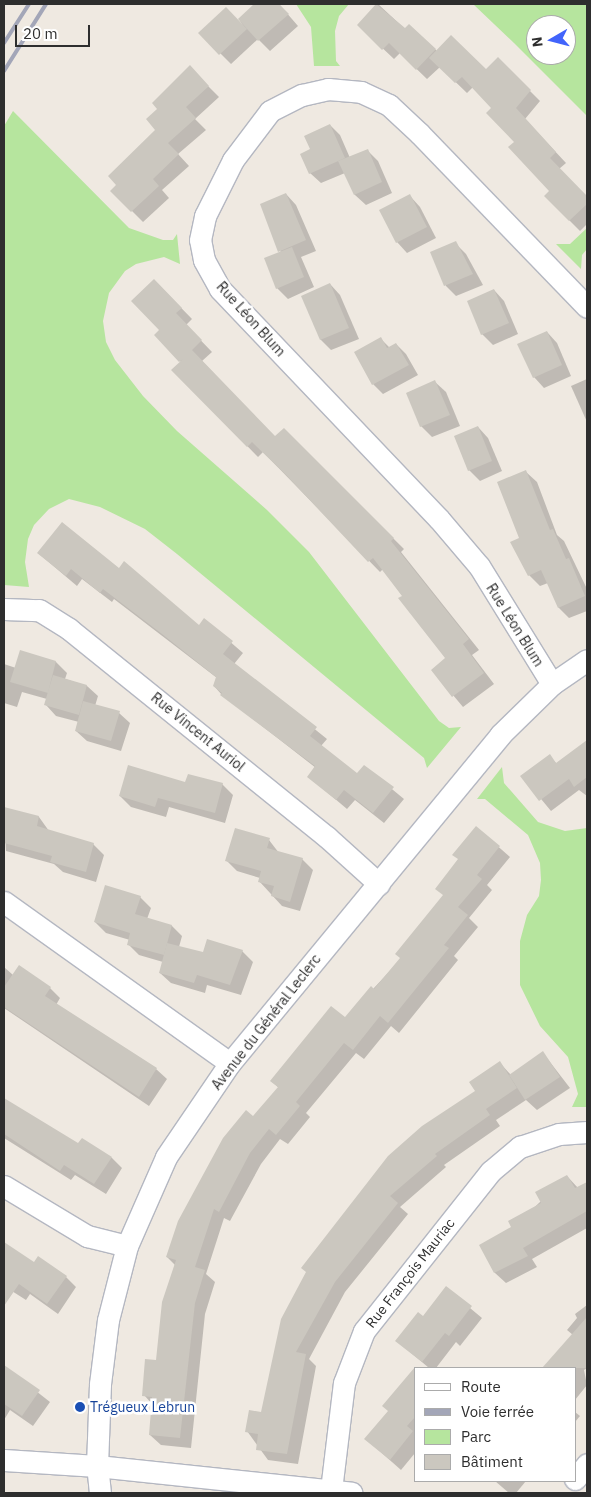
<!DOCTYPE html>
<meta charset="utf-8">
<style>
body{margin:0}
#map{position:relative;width:591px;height:1497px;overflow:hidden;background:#efe9e1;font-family:"IBM Plex Sans",sans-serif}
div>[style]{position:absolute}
.green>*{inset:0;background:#b6e59e}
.shadow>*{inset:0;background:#0003}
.building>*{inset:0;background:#cbc7bf}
.roads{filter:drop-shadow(1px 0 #b4b7c1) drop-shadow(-1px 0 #b4b7c1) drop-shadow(0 1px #b4b7c1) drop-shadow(0 -1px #b4b7c1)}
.minor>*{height:21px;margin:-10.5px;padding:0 10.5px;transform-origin:10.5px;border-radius:10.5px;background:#fff}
.rail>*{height:4px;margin:-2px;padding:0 2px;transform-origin:2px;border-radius:2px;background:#a3a6b8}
.dots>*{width:14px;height:14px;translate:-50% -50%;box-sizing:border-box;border:2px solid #fff;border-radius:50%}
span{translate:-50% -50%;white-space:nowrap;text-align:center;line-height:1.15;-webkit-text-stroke:5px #fff;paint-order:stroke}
.street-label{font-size:14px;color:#2e2e2e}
.transit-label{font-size:14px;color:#164399}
.left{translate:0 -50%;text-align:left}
.frame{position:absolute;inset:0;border:5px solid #2e2e2e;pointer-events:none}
.legend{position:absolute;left:414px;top:1367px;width:162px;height:115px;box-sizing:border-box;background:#fff;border:1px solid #ababab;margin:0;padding:6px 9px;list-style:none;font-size:15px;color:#2e2e2e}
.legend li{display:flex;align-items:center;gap:10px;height:25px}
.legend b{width:25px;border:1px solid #ababab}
.north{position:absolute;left:526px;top:15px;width:50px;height:50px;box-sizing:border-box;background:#fff;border:1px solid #ababab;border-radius:50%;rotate:262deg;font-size:14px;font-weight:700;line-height:20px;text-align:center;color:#2e2e2e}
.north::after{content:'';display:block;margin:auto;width:18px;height:22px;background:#4264fb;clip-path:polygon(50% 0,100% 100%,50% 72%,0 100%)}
.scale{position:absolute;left:15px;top:25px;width:75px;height:22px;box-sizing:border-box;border:2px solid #2e2e2e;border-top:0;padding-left:6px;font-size:15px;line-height:18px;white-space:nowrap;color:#2e2e2e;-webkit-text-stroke:4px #fff;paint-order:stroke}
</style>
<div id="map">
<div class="green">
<i style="clip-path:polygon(296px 4px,349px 4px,339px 16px,335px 31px,336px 61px,340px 66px,314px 66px,311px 27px)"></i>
<i style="clip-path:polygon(evenodd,473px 4px,587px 4px,587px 116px,514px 43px,473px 4px,536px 25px,566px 25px,566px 55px,536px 55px,536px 25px)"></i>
<i style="clip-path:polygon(13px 111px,129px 228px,163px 240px,173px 240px,177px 234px,180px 264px,164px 257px,136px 264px,125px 271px,109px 293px,103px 321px,106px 342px,115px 360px,143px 396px,177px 431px,267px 510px,309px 552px,439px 721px,449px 728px,461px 727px,427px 768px,424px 758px,177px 554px,145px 529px,100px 507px,69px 499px,49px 509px,34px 525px,28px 539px,25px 562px,29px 587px,4px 585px,4px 126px)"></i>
<i style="clip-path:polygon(587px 228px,587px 249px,582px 255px,581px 269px,556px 244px,570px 244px)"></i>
<i style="clip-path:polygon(502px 767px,504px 783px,538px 822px,565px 831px,587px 828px,587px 1107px,572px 1107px,578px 1094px,568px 1057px,540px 1026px,520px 985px,520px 941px,527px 915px,539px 896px,541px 880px,540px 863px,528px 835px,485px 799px,477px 799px)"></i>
</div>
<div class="shadow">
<i style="clip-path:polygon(256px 4px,279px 4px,298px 26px,270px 51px,258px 39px,231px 64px,200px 33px,243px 26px,239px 19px)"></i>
<i style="clip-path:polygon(378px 4px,405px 29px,409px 25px,437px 51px,486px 71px,498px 59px,540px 101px,525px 119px,566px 163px,559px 169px,587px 198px,587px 224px,580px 231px,545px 196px,550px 191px,493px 108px,473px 87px,467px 93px,440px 67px,427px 79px,400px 53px,394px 59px,358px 25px)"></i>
<i style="clip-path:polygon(200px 78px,219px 97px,195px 119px,206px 130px,178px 154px,189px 166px,162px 190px,169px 198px,143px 222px,112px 191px,157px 130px,159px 109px)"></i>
<i style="clip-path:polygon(330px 125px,340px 135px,350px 158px,367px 150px,378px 161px,392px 193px,366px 205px,355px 195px,345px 173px,321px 183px,310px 173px,311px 150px)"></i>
<i style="clip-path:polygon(286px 194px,296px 205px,316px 251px,301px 257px,314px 287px,288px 299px,277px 288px)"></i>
<i style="clip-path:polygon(410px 196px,420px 207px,436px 238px,407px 253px,397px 242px)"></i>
<i style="clip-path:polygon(455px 243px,466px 254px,483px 285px,456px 296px,446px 286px,432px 253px)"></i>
<i style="clip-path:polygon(154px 280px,192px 319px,186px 325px,212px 352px,202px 361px,275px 438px,284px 430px,404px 549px,401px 552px,479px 650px,472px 655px,494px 684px,463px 707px,432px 670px,447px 658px,383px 569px,380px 572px,263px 452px,258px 457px,173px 370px,181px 362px,155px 335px,161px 330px)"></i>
<i style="clip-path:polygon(330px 284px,340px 295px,359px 339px,331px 350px,321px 340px,303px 296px)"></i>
<i style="clip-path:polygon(494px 290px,504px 301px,518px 334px,493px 345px,482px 334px)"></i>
<i style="clip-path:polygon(547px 332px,557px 343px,571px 376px,544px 388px,534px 377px)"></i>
<i style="clip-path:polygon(381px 339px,390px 348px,396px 344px,406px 354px,418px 375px,383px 394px,373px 384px)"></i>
<i style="clip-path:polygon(587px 379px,587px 422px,571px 386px)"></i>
<i style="clip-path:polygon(435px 382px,446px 392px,460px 426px,432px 437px,421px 426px,407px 393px)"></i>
<i style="clip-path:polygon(478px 427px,488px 438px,502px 471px,480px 481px,469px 470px)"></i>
<i style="clip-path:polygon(526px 472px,537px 482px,557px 535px,564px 541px,587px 589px,587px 611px,569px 618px,559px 608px,548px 583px,540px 586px,529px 575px,521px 539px)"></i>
<i style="clip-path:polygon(38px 553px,119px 570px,199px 626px,205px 620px,243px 653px,234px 664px,327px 739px,321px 746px,357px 775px,364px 766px,404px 799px,384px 823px,355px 800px,347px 809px,309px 777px,316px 768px,222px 695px,214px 686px,217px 678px,114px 599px,112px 602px,82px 579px,77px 586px)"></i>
<i style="clip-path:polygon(21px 652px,56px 662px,67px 673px,65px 679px,87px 686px,98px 696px,95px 706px,119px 713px,130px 723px,121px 751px,87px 741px,76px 731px,79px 722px,56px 716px,46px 705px,47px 699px,22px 692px,17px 707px,4px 703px,4px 664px,16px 668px)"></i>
<i style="clip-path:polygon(587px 742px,587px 796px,579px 790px,551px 811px,522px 776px,549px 756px,557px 764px)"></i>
<i style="clip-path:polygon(186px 783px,222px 784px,233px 795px,225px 823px,169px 807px,166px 817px,131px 807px,120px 796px)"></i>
<i style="clip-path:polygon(4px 808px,39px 817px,49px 831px,93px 844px,104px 855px,96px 882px,63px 872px,54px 864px,6px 851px)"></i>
<i style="clip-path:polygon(476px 827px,510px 857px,487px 885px,492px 890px,469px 918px,478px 927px,454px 956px,458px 960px,399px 1033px,391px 1026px,364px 1059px,356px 1053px,306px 1113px,310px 1117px,288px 1144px,280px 1139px,261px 1164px,230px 1221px,224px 1218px,206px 1274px,215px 1282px,205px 1314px,191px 1448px,161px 1445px,150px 1435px,153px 1405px,144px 1395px,158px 1361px,175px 1265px,167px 1257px,253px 1117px,279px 1088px,271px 1081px,345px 1019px,402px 958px,444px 896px)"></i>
<i style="clip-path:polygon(269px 840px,279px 853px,302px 859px,313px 870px,300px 911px,282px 906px,259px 881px,260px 878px,237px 871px,227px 861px)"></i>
<i style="clip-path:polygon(140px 897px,151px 908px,147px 919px,172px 926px,182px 936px,179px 947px,204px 953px,242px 951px,253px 962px,241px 995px,207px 985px,205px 993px,171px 983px,160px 973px,163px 962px,139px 955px,128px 944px,130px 940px,106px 933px,95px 922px)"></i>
<i style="clip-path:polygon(4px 967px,13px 975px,50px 988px,60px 998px,56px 1005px,156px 1069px,167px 1079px,149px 1106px,4px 1008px)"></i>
<i style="clip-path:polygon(543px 1053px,570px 1088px,537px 1110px,526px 1100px,496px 1120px,500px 1126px,444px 1165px,446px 1167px,400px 1207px,408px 1214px,345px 1292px,309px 1359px,316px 1366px,298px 1464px,268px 1460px,247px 1431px,262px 1414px,282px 1320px,500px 1063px,511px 1075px)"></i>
<i style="clip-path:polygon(4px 1100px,78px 1145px,112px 1158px,122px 1168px,106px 1194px,75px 1175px,71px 1180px,4px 1138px)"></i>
<i style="clip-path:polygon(567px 1176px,578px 1188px,587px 1183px,587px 1228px,532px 1259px,537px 1267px,506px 1283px,495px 1273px,481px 1245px,513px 1228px)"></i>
<i style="clip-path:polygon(6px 1245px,34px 1264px,66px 1277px,76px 1287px,58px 1314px,30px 1294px,26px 1300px,4px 1286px)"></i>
<i style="clip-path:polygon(446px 1288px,482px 1318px,460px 1346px,456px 1342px,436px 1368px,429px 1368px,397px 1341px,423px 1317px)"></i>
<i style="clip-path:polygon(587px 1305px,587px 1368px,584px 1370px,587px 1385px,575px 1400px,575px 1368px,544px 1368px,573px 1335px,567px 1330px,577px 1318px,575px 1314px)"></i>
<i style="clip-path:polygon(8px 1369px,50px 1402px,33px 1426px,10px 1410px,4px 1420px,4px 1375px)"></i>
<i style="clip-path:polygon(415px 1387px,415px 1453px,401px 1470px,366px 1439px)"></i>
<i style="clip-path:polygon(575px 1412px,580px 1416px,575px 1422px)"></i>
<i style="clip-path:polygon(495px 1481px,526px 1481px,516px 1493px,509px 1493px)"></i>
</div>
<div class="building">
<i style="clip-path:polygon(254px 4px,279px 4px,289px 14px,258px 41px,238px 19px)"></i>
<i style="clip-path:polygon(376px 4px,405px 28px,409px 24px,436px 49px,416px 70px,389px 43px,382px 50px,357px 25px)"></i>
<i style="clip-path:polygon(226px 7px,247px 29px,219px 55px,198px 33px)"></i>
<i style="clip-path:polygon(451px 35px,486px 69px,498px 57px,531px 90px,516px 108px,556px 152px,550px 158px,587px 196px,587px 204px,569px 221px,544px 196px,549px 191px,508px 147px,514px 142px,486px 113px,491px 108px,462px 77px,455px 83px,429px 58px)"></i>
<i style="clip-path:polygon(190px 65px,209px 86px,186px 107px,196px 118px,168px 143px,179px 154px,153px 179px,159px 186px,131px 212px,110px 191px,116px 185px,108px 176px,155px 130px,146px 119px,157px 109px,152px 103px)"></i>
<i style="clip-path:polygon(330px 124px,345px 158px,309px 174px,300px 154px,310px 149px,304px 136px)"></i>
<i style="clip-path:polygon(368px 149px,382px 182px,354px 195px,338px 161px)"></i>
<i style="clip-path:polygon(286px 193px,306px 240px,278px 252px,260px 204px)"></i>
<i style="clip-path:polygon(410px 194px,427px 227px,396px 243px,379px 210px)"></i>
<i style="clip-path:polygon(456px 241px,473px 274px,444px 286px,430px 252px)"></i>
<i style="clip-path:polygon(292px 247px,304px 277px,276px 289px,264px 258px)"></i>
<i style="clip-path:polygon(154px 279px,182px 308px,176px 313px,202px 340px,192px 350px,275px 436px,284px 428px,394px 538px,391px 541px,469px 639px,463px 644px,484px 673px,452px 697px,431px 670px,445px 658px,398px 598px,402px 596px,373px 558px,368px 562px,287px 476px,252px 442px,247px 447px,171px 370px,183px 359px,179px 362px,154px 335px,159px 330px,131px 301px)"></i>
<i style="clip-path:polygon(330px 283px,349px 328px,320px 340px,301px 296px)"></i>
<i style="clip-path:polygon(494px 289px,509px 323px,481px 335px,467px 301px)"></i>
<i style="clip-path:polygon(547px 331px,562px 365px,533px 378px,517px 344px)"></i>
<i style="clip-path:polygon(381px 337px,387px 348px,396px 343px,409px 365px,372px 385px,354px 352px)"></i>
<i style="clip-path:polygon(435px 380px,450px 415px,420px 427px,406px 393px)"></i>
<i style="clip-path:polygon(478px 426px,492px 461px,468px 471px,454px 436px)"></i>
<i style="clip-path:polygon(526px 470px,550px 530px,553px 529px,566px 559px,569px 558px,585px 596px,558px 608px,541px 570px,528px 576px,510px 542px,519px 538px,497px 482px)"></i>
<i style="clip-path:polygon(62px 522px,119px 568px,124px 561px,199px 625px,204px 618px,233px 641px,223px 654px,317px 727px,310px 736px,357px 773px,364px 765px,394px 787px,373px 813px,344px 790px,336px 800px,307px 777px,315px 766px,220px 695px,222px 693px,213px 686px,216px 677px,162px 634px,103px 589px,100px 593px,71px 569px,66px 576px,37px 553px)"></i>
<i style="clip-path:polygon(20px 650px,56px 661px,48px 693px,10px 682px)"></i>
<i style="clip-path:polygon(53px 675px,87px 685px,79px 715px,44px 705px)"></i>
<i style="clip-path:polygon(83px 701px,120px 711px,111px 741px,75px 731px)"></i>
<i style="clip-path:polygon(587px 740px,587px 777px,574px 787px,569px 779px,539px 801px,520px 776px,550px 754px,556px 763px)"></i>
<i style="clip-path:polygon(128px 765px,185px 782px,188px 774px,223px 783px,215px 813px,158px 798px,155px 807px,119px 796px)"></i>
<i style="clip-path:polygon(4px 807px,39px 816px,37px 826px,94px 843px,86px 872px,50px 862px,52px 856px,4px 843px)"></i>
<i style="clip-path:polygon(476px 826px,500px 846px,477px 875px,482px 879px,458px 907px,468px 915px,444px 945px,449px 948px,388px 1023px,380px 1016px,353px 1050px,344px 1043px,296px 1102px,300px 1106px,276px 1135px,269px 1129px,250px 1153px,219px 1212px,214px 1209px,195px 1267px,205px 1270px,195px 1303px,180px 1438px,149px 1435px,152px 1397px,142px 1396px,145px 1359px,156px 1360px,162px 1302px,176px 1260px,166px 1257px,178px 1221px,223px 1138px,246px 1110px,253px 1116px,278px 1087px,270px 1081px,331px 1006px,345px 1017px,371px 986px,374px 989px,400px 958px,395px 954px,443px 895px,435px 889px,458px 859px,452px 855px)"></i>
<i style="clip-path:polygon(235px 828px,270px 838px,267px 848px,303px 858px,290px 902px,271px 896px,274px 886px,258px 882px,261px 871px,225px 861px)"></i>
<i style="clip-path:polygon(105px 885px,141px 896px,135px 914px,172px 925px,164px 955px,127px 945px,130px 933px,94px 922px)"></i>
<i style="clip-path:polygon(207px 939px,243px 950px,230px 985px,197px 975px,194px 983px,159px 973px,167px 943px,203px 952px)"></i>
<i style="clip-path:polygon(19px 965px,51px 987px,45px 996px,157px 1068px,139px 1097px,4px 1007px,4px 987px)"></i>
<i style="clip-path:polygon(543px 1051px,560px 1077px,525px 1100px,509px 1075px)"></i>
<i style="clip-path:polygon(500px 1061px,517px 1088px,486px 1109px,490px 1115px,435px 1154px,437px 1156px,390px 1196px,398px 1203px,335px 1282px,296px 1352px,306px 1354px,287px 1454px,256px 1450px,258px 1434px,245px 1432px,249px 1410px,261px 1412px,281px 1319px,306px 1272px,301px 1268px,388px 1156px,422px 1126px,475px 1091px,469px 1082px)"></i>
<i style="clip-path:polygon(4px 1098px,78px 1143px,82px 1138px,112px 1157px,94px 1184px,64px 1165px,60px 1171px,4px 1134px)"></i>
<i style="clip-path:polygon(567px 1175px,575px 1188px,587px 1182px,587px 1211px,523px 1248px,528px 1256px,494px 1273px,479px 1245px,511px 1227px,508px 1221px,541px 1203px,535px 1192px)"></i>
<i style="clip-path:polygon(4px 1242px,34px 1262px,38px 1256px,67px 1276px,47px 1304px,19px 1284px,4px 1306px)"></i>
<i style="clip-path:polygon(446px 1286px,472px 1306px,449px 1336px,445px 1333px,422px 1362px,395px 1341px,418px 1312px,423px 1316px)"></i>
<i style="clip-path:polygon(587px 1317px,587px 1368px,542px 1368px)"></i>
<i style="clip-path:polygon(4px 1365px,40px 1390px,22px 1416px,4px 1404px)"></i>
<i style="clip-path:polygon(415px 1367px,415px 1417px,407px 1426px,413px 1431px,390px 1460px,364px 1439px,388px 1411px,382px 1406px)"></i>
</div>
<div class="roads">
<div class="minor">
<i style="left:4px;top:609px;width:35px;rotate:2deg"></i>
<i style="left:39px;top:610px;width:36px;rotate:32deg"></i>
<i style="left:69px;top:629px;width:331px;rotate:38.9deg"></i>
<i style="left:327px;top:837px;width:70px;rotate:42.1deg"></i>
<i style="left:552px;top:684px;width:139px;rotate:-121.7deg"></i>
<i style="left:479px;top:566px;width:62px;rotate:-130.4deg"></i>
<i style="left:439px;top:519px;width:318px;rotate:-133.6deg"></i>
<i style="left:220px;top:289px;width:33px;rotate:-119deg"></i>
<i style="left:204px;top:260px;width:20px;rotate:-101deg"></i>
<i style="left:200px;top:240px;width:25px;rotate:-78deg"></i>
<i style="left:205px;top:216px;width:63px;rotate:-63.4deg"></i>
<i style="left:233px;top:160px;width:61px;rotate:-52.9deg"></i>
<i style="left:270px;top:111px;width:36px;rotate:-27deg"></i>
<i style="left:302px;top:95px;width:27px;rotate:-13deg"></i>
<i style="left:328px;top:89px;width:33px;rotate:5deg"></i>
<i style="left:361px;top:92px;width:31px;rotate:25deg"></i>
<i style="left:389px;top:105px;width:42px;rotate:43.1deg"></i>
<i style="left:420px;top:134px;width:240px;rotate:46deg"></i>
<i style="left:4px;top:902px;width:277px;rotate:35.5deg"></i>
<i style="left:4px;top:1186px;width:97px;rotate:31.1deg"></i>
<i style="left:87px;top:1236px;width:41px;rotate:14deg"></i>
<i style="left:4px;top:1460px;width:93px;rotate:3.7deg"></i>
<i style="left:97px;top:1466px;width:256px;rotate:6deg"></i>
<i style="left:575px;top:1479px;width:19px;rotate:-51deg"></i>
<i style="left:331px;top:1490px;width:108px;rotate:-83.1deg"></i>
<i style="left:344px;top:1383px;width:56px;rotate:-69deg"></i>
<i style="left:364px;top:1331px;width:204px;rotate:-51.6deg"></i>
<i style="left:491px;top:1171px;width:38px;rotate:-40deg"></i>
<i style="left:520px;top:1147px;width:41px;rotate:-18.4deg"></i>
<i style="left:559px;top:1134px;width:28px;rotate:-4deg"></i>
<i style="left:100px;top:1493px;width:27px;rotate:-96deg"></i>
<i style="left:97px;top:1466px;width:82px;rotate:-87.9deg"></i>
<i style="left:100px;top:1384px;width:64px;rotate:-82.9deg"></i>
<i style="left:108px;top:1320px;width:76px;rotate:-75.6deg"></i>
<i style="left:127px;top:1246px;width:97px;rotate:-66.3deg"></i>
<i style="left:166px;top:1157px;width:114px;rotate:-55.8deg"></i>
<i style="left:230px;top:1063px;width:425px;rotate:-50.5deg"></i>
<i style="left:500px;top:735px;width:73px;rotate:-44.4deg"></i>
<i style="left:552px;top:684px;width:42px;rotate:-34.4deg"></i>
</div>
</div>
<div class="rail">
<i style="left:4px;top:43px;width:46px;rotate:-57.3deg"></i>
<i style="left:4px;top:71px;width:79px;rotate:-57.9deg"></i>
</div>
<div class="dots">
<i style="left:80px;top:1407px;background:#1a4fb4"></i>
</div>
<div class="street-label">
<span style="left:251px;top:319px;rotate:48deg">Rue Léon Blum</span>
<span style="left:515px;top:625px;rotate:58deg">Rue Léon Blum</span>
<span style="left:198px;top:732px;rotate:39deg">Rue Vincent Auriol</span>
<span style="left:266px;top:1022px;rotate:-52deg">Avenue du Général Leclerc</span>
<span style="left:410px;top:1273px;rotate:-52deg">Rue François Mauriac</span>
</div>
<div class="transit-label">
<span class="left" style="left:90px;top:1407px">Trégueux Lebrun</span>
</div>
<div class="frame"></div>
<ul class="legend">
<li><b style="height:6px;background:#fff"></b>Route</li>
<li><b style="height:6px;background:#a3a6b8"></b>Voie ferrée</li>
<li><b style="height:14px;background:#b6e59e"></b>Parc</li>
<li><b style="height:14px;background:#cbc7bf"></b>Bâtiment</li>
</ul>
<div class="north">N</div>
<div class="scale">20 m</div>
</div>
